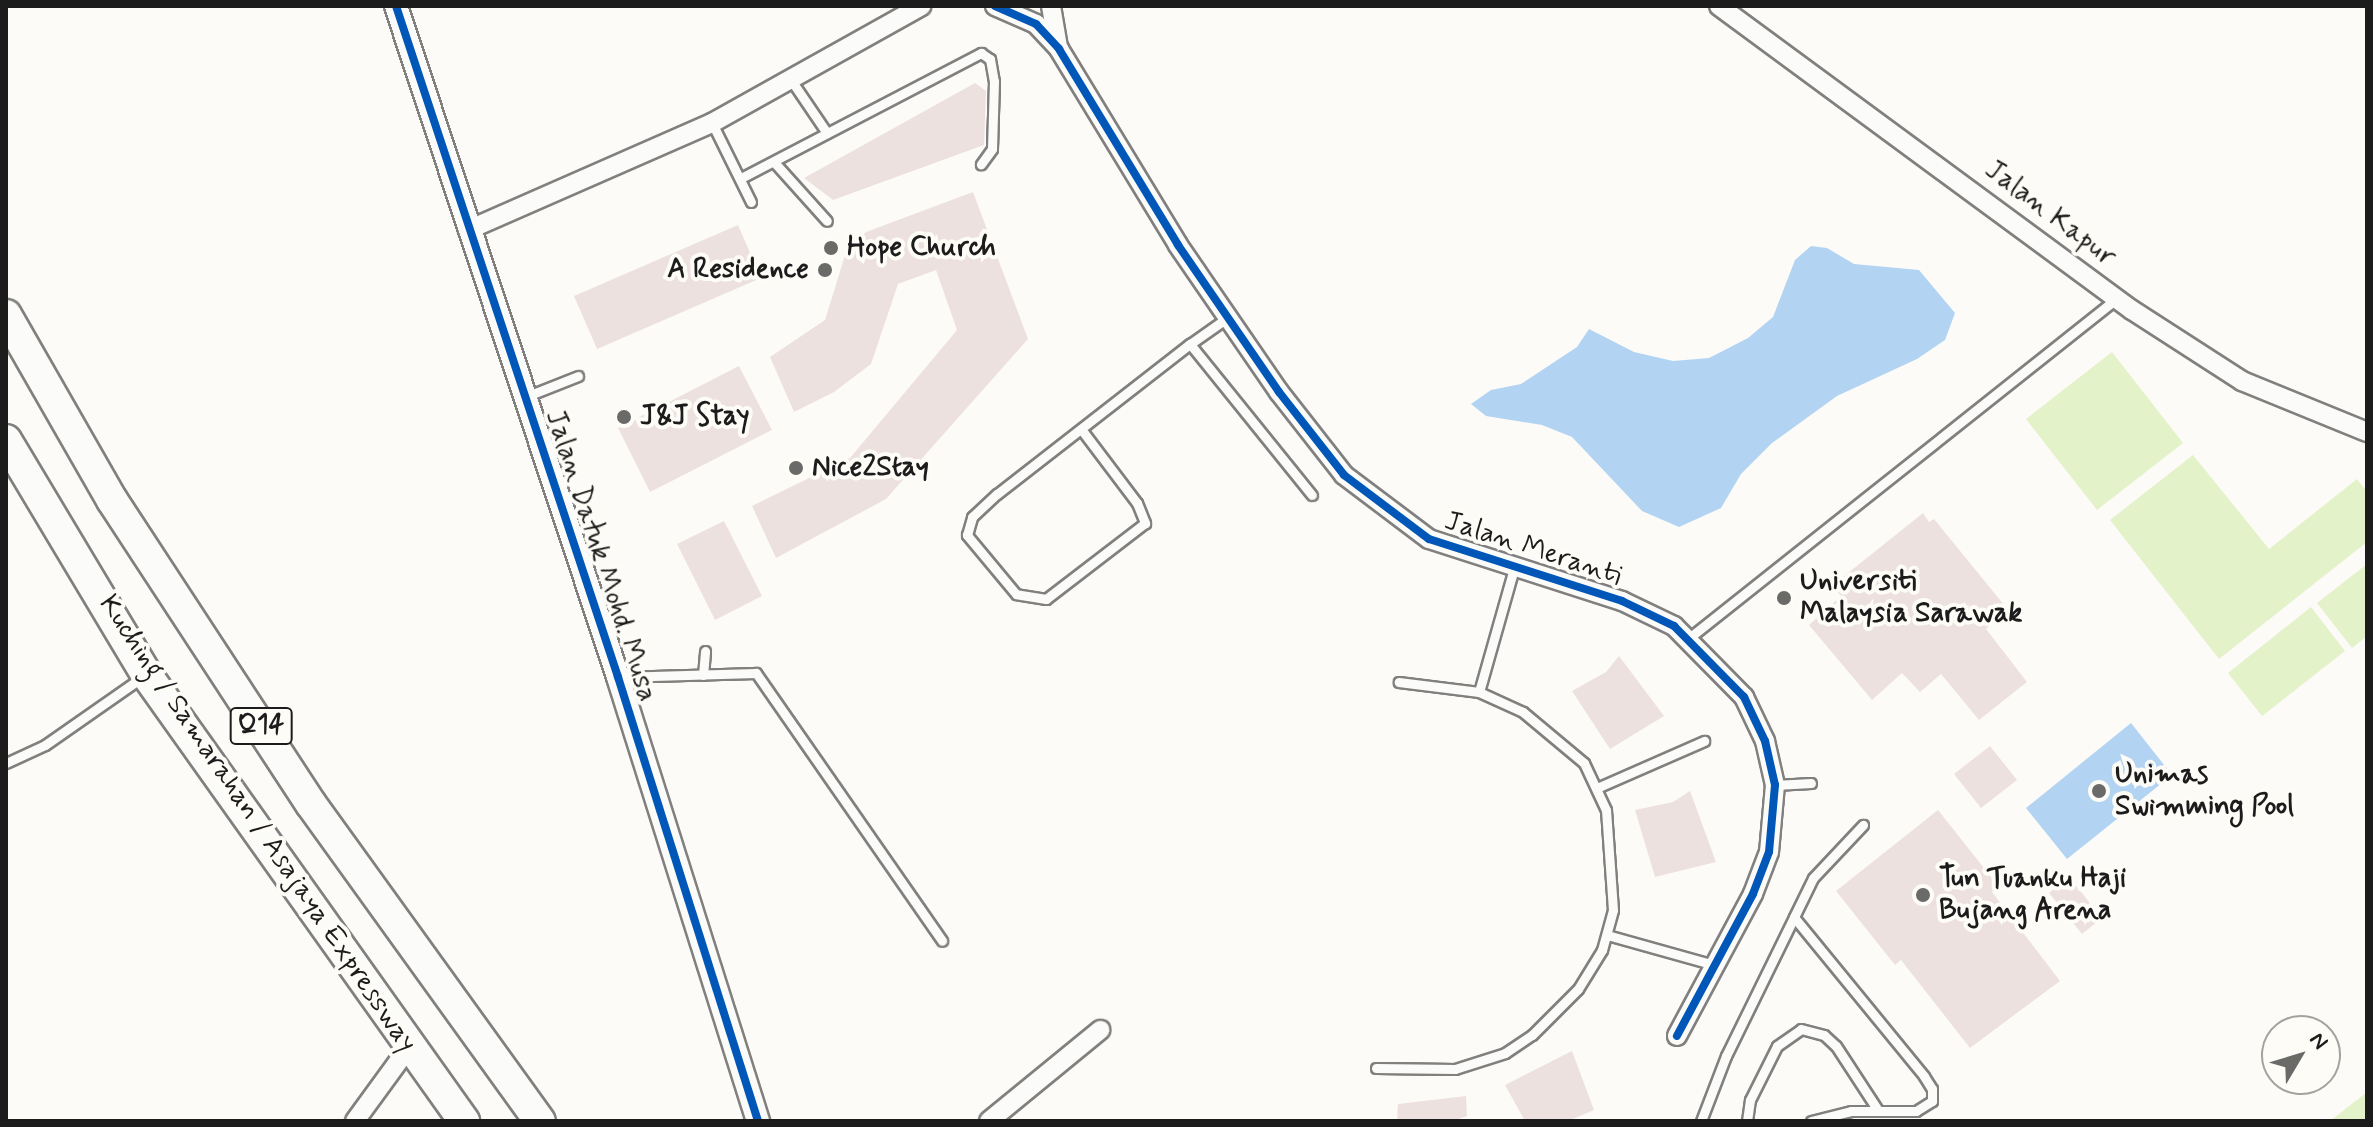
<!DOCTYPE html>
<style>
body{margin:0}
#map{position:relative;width:2373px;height:1127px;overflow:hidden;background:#fcfbf8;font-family:Mynerve,sans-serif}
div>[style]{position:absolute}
.green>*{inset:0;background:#e3f2c8}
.water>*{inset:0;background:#b2d4f2}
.building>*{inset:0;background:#ede1df}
.roads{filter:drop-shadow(2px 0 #81807f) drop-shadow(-2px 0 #81807f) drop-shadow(0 2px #81807f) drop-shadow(0 -2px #81807f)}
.service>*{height:9px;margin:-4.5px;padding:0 4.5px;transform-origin:4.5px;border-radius:4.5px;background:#fbfbf9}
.minor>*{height:18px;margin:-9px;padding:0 9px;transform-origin:9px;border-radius:9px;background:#fbfbf9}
.tertiary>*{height:22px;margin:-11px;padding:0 11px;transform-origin:11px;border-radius:11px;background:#fbfbf9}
.trunk>*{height:30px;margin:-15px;padding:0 15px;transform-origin:15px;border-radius:15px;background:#fbfbf9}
.cycleway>*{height:8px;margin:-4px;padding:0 4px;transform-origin:4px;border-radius:4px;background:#0057b8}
.dots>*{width:22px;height:22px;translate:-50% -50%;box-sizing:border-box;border:4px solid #fdfcf7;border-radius:50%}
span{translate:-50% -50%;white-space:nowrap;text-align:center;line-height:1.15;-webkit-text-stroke:8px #fdfcf7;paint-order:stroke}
.shield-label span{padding:2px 6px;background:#fdfcf7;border:2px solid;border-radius:6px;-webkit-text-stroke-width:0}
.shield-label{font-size:26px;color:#1c1c1c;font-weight:700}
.street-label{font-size:28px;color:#1c1c1c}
.poi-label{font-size:28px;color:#1c1c1c;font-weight:700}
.left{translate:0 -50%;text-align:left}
.right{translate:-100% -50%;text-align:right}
.frame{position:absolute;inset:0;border:8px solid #1c1c1c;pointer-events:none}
.north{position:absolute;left:2261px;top:1015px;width:80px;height:80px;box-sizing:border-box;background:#fdfcf7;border:2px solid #a3a29f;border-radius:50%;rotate:52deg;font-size:22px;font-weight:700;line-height:32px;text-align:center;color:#1c1c1c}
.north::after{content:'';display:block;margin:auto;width:28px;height:36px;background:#6a6a69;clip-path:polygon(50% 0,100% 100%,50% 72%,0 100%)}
</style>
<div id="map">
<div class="green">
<i style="clip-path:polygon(2112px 352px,2183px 443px,2097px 510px,2026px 419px)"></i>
<i style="clip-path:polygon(2193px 455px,2269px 549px,2357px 479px,2367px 492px,2367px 542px,2219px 659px,2110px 520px)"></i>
<i style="clip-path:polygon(2367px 564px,2367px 636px,2352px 648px,2317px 603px)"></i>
<i style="clip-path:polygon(2311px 607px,2345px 651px,2262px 716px,2228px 673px)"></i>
<i style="clip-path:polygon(2367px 1092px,2367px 1121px,2330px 1121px)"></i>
</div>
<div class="water">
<i style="clip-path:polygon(1811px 246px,1827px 248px,1854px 264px,1919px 270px,1955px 313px,1945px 340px,1917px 359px,1837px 396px,1772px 443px,1741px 474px,1721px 508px,1679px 527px,1642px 511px,1572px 437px,1542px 425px,1486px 416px,1471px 404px,1491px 390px,1521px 384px,1577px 347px,1589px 329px,1634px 352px,1673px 361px,1709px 358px,1748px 338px,1773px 317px,1795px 260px)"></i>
<i style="clip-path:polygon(2131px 723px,2172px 775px,2067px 859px,2026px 808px)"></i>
</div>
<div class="building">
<i style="clip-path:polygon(975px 83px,986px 91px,984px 145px,833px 200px,804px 178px)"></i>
<i style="clip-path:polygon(973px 192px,1028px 339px,886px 499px,776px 558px,752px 506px,850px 458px,957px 330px,936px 270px,898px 284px,871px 364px,834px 392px,794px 412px,770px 357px,825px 320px,846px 252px,866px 232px)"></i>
<i style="clip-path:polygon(738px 225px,761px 278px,597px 349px,574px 296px)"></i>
<i style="clip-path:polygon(739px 366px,772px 430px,650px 492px,618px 428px)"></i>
<i style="clip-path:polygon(1923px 513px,1929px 522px,1934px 519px,2009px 611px,1986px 629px,2027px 682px,1979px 720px,1941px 674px,1920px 692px,1902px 673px,1872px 700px,1809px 625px,1841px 596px,1833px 585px)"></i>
<i style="clip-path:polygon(724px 521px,762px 596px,715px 620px,677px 544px)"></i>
<i style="clip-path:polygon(1619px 656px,1664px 716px,1610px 749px,1572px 691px,1606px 672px)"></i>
<i style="clip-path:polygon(1990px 746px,2017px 780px,1981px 808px,1954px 774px)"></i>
<i style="clip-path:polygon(1690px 791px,1716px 862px,1655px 877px,1635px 810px,1673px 802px)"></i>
<i style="clip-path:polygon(1938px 810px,1999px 887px,1992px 892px,2060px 981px,1970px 1048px,1901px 960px,1895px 965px,1836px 891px)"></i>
<i style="clip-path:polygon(2069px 877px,2102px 918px,2082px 934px,2049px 893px)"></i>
<i style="clip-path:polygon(1572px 1051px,1594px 1110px,1568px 1121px,1525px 1121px,1505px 1085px)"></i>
<i style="clip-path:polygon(1466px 1096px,1467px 1116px,1453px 1121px,1397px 1121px,1398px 1104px)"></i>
</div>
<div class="roads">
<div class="service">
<i style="left:791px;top:80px;width:64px;rotate:55.8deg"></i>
<i style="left:712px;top:123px;width:88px;rotate:63.7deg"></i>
<i style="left:774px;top:162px;width:79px;rotate:48.1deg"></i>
<i style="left:741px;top:178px;width:271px;rotate:-27.5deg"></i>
<i style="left:981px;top:53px;width:11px;rotate:34deg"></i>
<i style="left:990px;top:59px;width:22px;rotate:80deg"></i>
<i style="left:994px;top:81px;width:68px;rotate:91.7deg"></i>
<i style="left:992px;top:149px;width:19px;rotate:126deg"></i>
<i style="left:1190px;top:344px;width:194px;rotate:51.1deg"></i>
<i style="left:525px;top:397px;width:57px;rotate:-21.6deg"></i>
<i style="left:1081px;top:429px;width:93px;rotate:52.9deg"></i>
<i style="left:1137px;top:503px;width:22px;rotate:68deg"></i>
<i style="left:1145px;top:523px;width:125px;rotate:142.5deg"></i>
<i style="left:1046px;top:599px;width:30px;rotate:-171deg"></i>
<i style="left:1016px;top:594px;width:77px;rotate:-129.7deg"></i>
<i style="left:967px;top:535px;width:19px;rotate:-74deg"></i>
<i style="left:972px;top:517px;width:34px;rotate:-43deg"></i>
<i style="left:997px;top:494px;width:244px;rotate:-37.9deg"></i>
<i style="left:1190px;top:344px;width:45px;rotate:-35.1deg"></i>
<i style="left:1689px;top:638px;width:545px;rotate:-38.45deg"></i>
<i style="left:703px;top:675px;width:24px;rotate:-85deg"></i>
<i style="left:618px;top:677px;width:138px;rotate:-1.7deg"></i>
<i style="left:756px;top:673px;width:326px;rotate:55.2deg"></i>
<i style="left:1479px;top:692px;width:129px;rotate:-74.2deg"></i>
<i style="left:6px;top:763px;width:43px;rotate:-24.8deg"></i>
<i style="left:45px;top:745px;width:117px;rotate:-34.9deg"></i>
<i style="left:1775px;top:785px;width:36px;rotate:-3deg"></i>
<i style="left:1599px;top:787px;width:115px;rotate:-23.7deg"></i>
<i style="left:1607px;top:935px;width:108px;rotate:15.6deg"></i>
<i style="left:1376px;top:1068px;width:79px;rotate:0.7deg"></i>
<i style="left:1455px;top:1069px;width:52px;rotate:-17.7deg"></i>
<i style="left:1505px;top:1053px;width:32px;rotate:-34deg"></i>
<i style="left:1532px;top:1035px;width:65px;rotate:-45deg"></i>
<i style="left:1578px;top:989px;width:46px;rotate:-58.4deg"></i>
<i style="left:1602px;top:950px;width:41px;rotate:-74.6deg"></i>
<i style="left:1613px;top:910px;width:100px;rotate:-94deg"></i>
<i style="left:1606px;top:810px;width:52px;rotate:-115.1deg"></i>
<i style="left:1584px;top:763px;width:80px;rotate:-140.1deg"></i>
<i style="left:1523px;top:712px;width:48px;rotate:-155.6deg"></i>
<i style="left:1479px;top:692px;width:81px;rotate:-172.9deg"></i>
<i style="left:1701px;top:1121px;width:70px;rotate:-69deg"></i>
<i style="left:1726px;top:1056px;width:155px;rotate:-63.9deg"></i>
<i style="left:1747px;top:1121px;width:21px;rotate:-82deg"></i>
<i style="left:1750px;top:1100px;width:60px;rotate:-63.4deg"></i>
<i style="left:1777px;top:1046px;width:29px;rotate:-35deg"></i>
<i style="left:1801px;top:1029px;width:24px;rotate:15deg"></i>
<i style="left:1824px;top:1035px;width:16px;rotate:43deg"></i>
<i style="left:1836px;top:1046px;width:75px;rotate:56.9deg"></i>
<i style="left:1811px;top:1121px;width:41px;rotate:-14deg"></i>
<i style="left:1851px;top:1111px;width:65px"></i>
<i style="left:1916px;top:1111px;width:19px;rotate:-32deg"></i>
<i style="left:1932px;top:1101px;width:12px;rotate:-90deg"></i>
<i style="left:1932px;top:1089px;width:15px;rotate:-122deg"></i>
<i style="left:1924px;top:1076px;width:205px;rotate:-129.3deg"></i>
<i style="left:1794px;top:917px;width:43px;rotate:-64deg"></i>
<i style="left:1813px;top:878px;width:73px;rotate:-46.7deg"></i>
</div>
<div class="minor">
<i style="left:995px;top:6px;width:45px;rotate:23.7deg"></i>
<i style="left:1036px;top:24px;width:34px;rotate:47deg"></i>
<i style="left:1059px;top:49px;width:229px;rotate:58.7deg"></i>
<i style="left:1178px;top:245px;width:178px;rotate:55.5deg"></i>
<i style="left:1279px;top:392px;width:105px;rotate:51.9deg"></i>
<i style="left:1344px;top:475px;width:106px;rotate:37deg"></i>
<i style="left:1429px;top:539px;width:203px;rotate:17.8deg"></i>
<i style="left:1622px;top:601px;width:58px;rotate:25.7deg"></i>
<i style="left:1674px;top:626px;width:100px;rotate:45.4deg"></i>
<i style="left:1744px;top:697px;width:49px;rotate:64.5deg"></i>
<i style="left:1765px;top:741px;width:45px;rotate:77.2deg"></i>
<i style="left:1775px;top:785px;width:67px;rotate:95.1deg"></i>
<i style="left:1769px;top:852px;width:45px;rotate:110.9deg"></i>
<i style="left:1753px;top:894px;width:161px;rotate:118.2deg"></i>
<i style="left:1051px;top:6px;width:42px;rotate:80.3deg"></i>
<i style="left:1719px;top:6px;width:513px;rotate:36.36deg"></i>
<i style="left:2132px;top:310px;width:131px;rotate:32.8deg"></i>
<i style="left:2242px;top:381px;width:135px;rotate:22.2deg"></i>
<i style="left:468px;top:230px;width:266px;rotate:-23.7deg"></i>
<i style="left:712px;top:123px;width:240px;rotate:-29.2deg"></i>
<i style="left:355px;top:1121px;width:92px;rotate:-53.9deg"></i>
<i style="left:989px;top:1121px;width:144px;rotate:-39.3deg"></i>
</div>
<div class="tertiary">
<i style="left:396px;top:6px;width:707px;rotate:71.69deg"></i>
<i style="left:618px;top:677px;width:466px;rotate:72.5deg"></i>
</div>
<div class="trunk">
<i style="left:6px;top:315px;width:213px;rotate:60.2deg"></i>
<i style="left:112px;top:500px;width:363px;rotate:56.8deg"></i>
<i style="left:311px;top:804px;width:391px;rotate:54.2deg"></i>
<i style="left:6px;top:440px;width:273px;rotate:59.1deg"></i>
<i style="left:146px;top:674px;width:549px;rotate:54.57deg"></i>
</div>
</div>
<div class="cycleway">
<i style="left:396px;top:6px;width:707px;rotate:71.69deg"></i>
<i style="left:618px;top:677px;width:466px;rotate:72.5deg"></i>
<i style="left:995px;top:6px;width:45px;rotate:23.7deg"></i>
<i style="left:1036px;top:24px;width:34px;rotate:47deg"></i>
<i style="left:1059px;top:49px;width:229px;rotate:58.7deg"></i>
<i style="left:1178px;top:245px;width:178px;rotate:55.5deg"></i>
<i style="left:1279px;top:392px;width:105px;rotate:51.9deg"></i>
<i style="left:1344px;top:475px;width:106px;rotate:37deg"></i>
<i style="left:1429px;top:539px;width:203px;rotate:17.8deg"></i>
<i style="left:1622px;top:601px;width:58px;rotate:25.7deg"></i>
<i style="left:1674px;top:626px;width:100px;rotate:45.4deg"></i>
<i style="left:1744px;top:697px;width:49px;rotate:64.5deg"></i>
<i style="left:1765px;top:741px;width:45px;rotate:77.2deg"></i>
<i style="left:1775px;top:785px;width:67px;rotate:95.1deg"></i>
<i style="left:1769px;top:852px;width:45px;rotate:110.9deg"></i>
<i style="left:1753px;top:894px;width:161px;rotate:118.2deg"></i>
</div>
<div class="dots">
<i style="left:831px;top:248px;background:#6a6a69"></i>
<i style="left:825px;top:270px;background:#6a6a69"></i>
<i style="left:624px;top:417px;background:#6a6a69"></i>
<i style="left:796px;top:468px;background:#6a6a69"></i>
<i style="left:1784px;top:598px;background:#6a6a69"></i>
<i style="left:2099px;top:791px;background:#6a6a69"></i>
<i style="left:1923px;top:895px;background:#6a6a69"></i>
</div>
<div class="shield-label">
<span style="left:261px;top:726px">Q14</span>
</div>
<div class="street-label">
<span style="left:2050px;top:214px;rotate:37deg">Jalan Kapur</span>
<span style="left:1533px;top:549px;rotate:18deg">Jalan Meranti</span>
<span style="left:600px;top:556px;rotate:72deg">Jalan Datuk Mohd. Musa</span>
<span style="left:257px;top:824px;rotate:56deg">Kuching / Samarahan / Asajaya Expressway</span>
</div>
<div class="poi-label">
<span class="left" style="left:847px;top:248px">Hope Church</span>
<span class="right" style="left:809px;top:270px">A Residence</span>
<span class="left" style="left:640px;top:417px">J&amp;J Stay</span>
<span class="left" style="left:812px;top:468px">Nice2Stay</span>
<span class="left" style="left:1800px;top:598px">Universiti<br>Malaysia Sarawak</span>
<span class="left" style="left:2115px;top:791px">Unimas<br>Swimming Pool</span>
<span class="left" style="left:1939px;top:895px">Tun Tuanku Haji<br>Bujang Arena</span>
</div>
<div class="frame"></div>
<div class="north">N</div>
</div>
